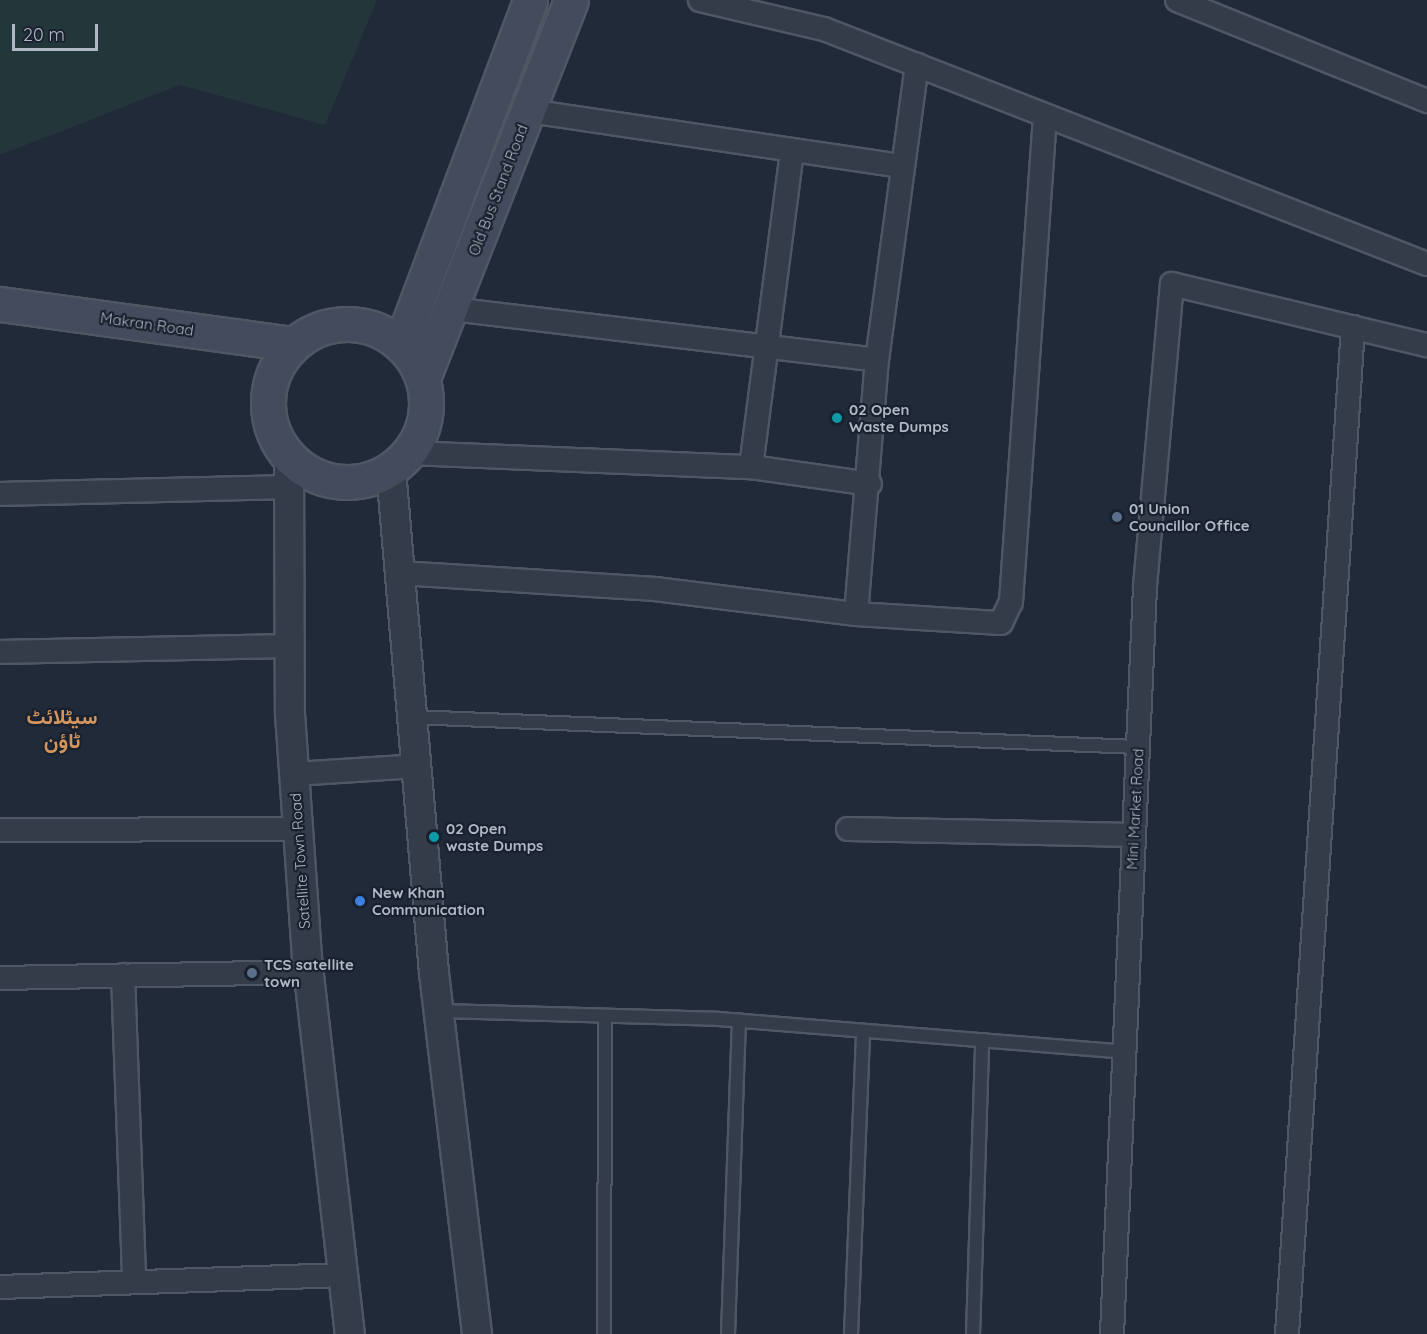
<!DOCTYPE html>
<meta charset="utf-8">
<style>
body{margin:0}
#map{position:relative;width:1427px;height:1334px;overflow:hidden;background:#212a39;font-family:Quicksand,Vazirmatn,sans-serif}
div>[style]{position:absolute}
.green>*{inset:0;background:#23363a}
.roads{filter:drop-shadow(2px 0 #505764) drop-shadow(-2px 0 #505764) drop-shadow(0 2px #505764) drop-shadow(0 -2px #505764)}
.service>*{height:12px;margin:-6px;padding:0 6px;transform-origin:6px;border-radius:6px;background:#353c49}
.minor>*{height:22px;margin:-11px;padding:0 11px;transform-origin:11px;border-radius:11px;background:#353c49}
.tertiary>*{height:28px;margin:-14px;padding:0 14px;transform-origin:14px;border-radius:14px;background:#353c49}
.secondary>*{height:33px;margin:-16.5px;padding:0 16.5px;transform-origin:16.5px;border-radius:16.5px;background:#434b5c}
.secondary>.ring{margin:-16.5px;padding:0;box-sizing:content-box;background:none;border:33px solid #434b5c;border-radius:50%}
.dots>*{width:16px;height:16px;translate:-50% -50%;box-sizing:border-box;border:3px solid #1a212e;border-radius:50%}
span{translate:-50% -50%;white-space:nowrap;text-align:center;line-height:1.15;-webkit-text-stroke:4.5px #1a212e;paint-order:stroke}
.street-label{font-size:15px;color:#b0b7c5}
.poi-label{font-size:15px;color:#b0b7c5;font-weight:700}
.left{translate:0 -50%;text-align:left}
.district-label{font-size:21px;color:#d2955e;font-weight:700}
.scale{position:absolute;left:12px;top:24px;width:86px;height:27px;box-sizing:border-box;border:3px solid #b0b7c5;border-top:0;padding-left:8px;font-size:18px;line-height:21px;white-space:nowrap;color:#b0b7c5;-webkit-text-stroke:4px #1a212e;paint-order:stroke}
</style>
<div id="map">
<div class="green">
<i style="clip-path:polygon(0 0,377px 0,325px 125px,180px 85px,0 155px)"></i>
</div>
<div class="roads">
<div class="service">
<i style="left:412px;top:717px;width:727px;rotate:2.37deg"></i>
<i style="left:439px;top:1011px;width:279px;rotate:1.6deg"></i>
<i style="left:718px;top:1019px;width:408px;rotate:4.6deg"></i>
<i style="left:604px;top:1334px;width:318px;rotate:-89.8deg"></i>
<i style="left:728px;top:1334px;width:314px;rotate:-88deg"></i>
<i style="left:851px;top:1334px;width:303px;rotate:-87.7deg"></i>
<i style="left:973px;top:1334px;width:294px;rotate:-88.2deg"></i>
</div>
<div class="minor">
<i style="left:700px;top:0;width:127px;rotate:13.2deg"></i>
<i style="left:824px;top:29px;width:647px;rotate:21.29deg"></i>
<i style="left:1177px;top:0;width:270px;rotate:22deg"></i>
<i style="left:529px;top:111px;width:378px;rotate:8.4deg"></i>
<i style="left:451px;top:309px;width:429px;rotate:6.8deg"></i>
<i style="left:410px;top:453px;width:341px;rotate:2.4deg"></i>
<i style="left:751px;top:467px;width:120px;rotate:8.1deg"></i>
<i style="left:751px;top:467px;width:319px;rotate:-82.6deg"></i>
<i style="left:0;top:494px;width:289px;rotate:-1.4deg"></i>
<i style="left:400px;top:573px;width:256px;rotate:3.6deg"></i>
<i style="left:655px;top:589px;width:203px;rotate:7.1deg"></i>
<i style="left:856px;top:614px;width:145px;rotate:3.6deg"></i>
<i style="left:1001px;top:623px;width:23px;rotate:-65deg"></i>
<i style="left:1011px;top:602px;width:487px;rotate:-86deg"></i>
<i style="left:856px;top:614px;width:255px;rotate:-85.3deg"></i>
<i style="left:877px;top:360px;width:298px;rotate:-82.3deg"></i>
<i style="left:0;top:652px;width:289px;rotate:-1.2deg"></i>
<i style="left:294px;top:774px;width:123px;rotate:-3.7deg"></i>
<i style="left:848px;top:829px;width:286px;rotate:1.2deg"></i>
<i style="left:0;top:830px;width:298px;rotate:-0.2deg"></i>
<i style="left:123px;top:975px;width:307px;rotate:87.9deg"></i>
<i style="left:0;top:978px;width:308px;rotate:-1.1deg"></i>
<i style="left:0;top:1287px;width:345px;rotate:-2deg"></i>
<i style="left:1112px;top:1334px;width:749px;rotate:-87.47deg"></i>
<i style="left:1145px;top:586px;width:303px;rotate:-84.9deg"></i>
<i style="left:1172px;top:284px;width:262px;rotate:13.5deg"></i>
<i style="left:1287px;top:1334px;width:1009px;rotate:-86.25deg"></i>
</div>
<div class="tertiary">
<i style="left:289px;top:457px;width:257px;rotate:89.8deg"></i>
<i style="left:290px;top:714px;width:245px;rotate:86deg"></i>
<i style="left:307px;top:958px;width:378px;rotate:83.5deg"></i>
<i style="left:391px;top:470px;width:505px;rotate:85.11deg"></i>
<i style="left:434px;top:973px;width:364px;rotate:83.2deg"></i>
</div>
<div class="secondary">
<i style="left:0;top:304px;width:296px;rotate:7.8deg"></i>
<i class="ring" style="left:268px;top:324px;width:125px;height:125px"></i>
<i style="left:401px;top:344px;width:367px;rotate:-69.4deg"></i>
<i style="left:423px;top:378px;width:406px;rotate:-68.6deg"></i>
</div>
</div>
<div class="dots">
<i style="left:837px;top:418px;background:#0f9aa8"></i>
<i style="left:1117px;top:517px;background:#5c6f8a"></i>
<i style="left:434px;top:837px;background:#0f9aa8"></i>
<i style="left:360px;top:901px;background:#3f7fe0"></i>
<i style="left:252px;top:973px;background:#5c6f8a"></i>
</div>
<div class="street-label">
<span style="left:498px;top:190px;rotate:-69deg">Old Bus Stand Road</span>
<span style="left:147px;top:324px;rotate:8deg">Makran Road</span>
<span style="left:1135px;top:809px;rotate:-87deg">Mini Market Road</span>
<span style="left:300px;top:861px;rotate:-94deg">Satellite Town Road</span>
</div>
<div class="poi-label">
<span class="left" style="left:849px;top:418px">02 Open<br>Waste Dumps</span>
<span class="left" style="left:1129px;top:517px">01 Union<br>Councillor Office</span>
<span class="left" style="left:446px;top:837px">02 Open<br>waste Dumps</span>
<span class="left" style="left:372px;top:901px">New Khan<br>Communication</span>
<span class="left" style="left:264px;top:973px">TCS satellite<br>town</span>
</div>
<div class="district-label">
<span style="left:62px;top:728px">سیٹلائٹ<br>ٹاؤن</span>
</div>
<div class="scale">20 m</div>
</div>
